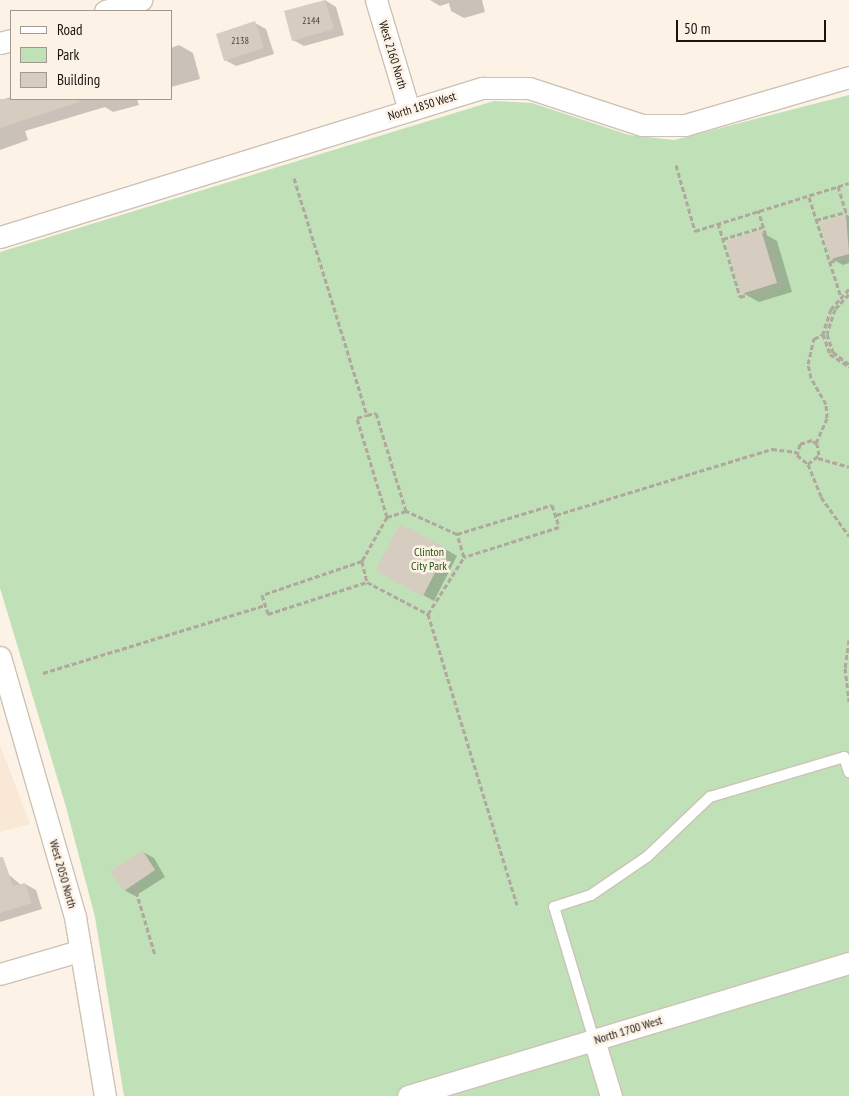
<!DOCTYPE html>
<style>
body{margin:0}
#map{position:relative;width:849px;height:1096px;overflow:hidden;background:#fdf2e6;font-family:"PT Sans Narrow",sans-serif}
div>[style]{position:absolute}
.built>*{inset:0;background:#f8e8d5}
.green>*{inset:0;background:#c0e0b7}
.shadow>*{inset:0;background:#0003}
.building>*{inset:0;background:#d6ccc0}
.path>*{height:3px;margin-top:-1.5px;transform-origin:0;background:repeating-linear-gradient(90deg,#b0a79e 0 5px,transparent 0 7.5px)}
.roads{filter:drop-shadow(1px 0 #ccc2b5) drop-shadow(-1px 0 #ccc2b5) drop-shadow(0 1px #ccc2b5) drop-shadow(0 -1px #ccc2b5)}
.lane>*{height:10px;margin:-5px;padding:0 5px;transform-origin:5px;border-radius:5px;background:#fff}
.street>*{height:21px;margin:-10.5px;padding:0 10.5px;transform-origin:10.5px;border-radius:10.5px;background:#fff}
span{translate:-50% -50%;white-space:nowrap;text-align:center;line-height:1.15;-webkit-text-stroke:5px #fdf2e6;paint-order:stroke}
.number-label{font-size:10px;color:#48423c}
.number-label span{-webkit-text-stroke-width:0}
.street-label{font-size:12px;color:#181410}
.park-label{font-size:12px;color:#245513}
.legend{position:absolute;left:10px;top:10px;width:162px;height:90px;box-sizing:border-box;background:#fdf2e6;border:1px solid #a19990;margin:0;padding:6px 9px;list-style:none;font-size:15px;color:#181410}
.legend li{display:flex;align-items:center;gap:10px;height:25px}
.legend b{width:25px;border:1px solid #a19990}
.scale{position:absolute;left:676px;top:20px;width:150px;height:22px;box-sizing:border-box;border:2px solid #181410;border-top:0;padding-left:6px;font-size:15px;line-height:18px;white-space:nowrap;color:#181410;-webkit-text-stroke:4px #fdf2e6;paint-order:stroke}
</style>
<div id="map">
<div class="built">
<i style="clip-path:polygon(0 745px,30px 824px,0 832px)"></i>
</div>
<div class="green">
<i style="clip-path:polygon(849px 95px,849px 1096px,124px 1096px,95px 917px,66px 807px,0 588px,0 252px,494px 101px,532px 103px,629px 135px,674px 140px)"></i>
</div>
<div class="shadow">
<i style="clip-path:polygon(325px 0,336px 7px,344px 35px,304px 46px,293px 40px)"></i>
<i style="clip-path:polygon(430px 0,482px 0,485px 12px,464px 18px,451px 11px,449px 3px,440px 6px)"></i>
<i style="clip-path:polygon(255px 23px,266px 29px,274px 54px,236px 66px,225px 60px)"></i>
<i style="clip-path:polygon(179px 45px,193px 53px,200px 79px,171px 87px,171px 48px)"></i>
<i style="clip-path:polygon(11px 97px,137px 99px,139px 105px,113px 112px,105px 107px,25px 131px,28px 140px,0 150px,0 100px)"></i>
<i style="clip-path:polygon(846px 216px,849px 218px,849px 263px,843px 265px,832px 259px)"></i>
<i style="clip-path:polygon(761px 232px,777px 241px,792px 292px,759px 302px,743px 293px)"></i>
<i style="clip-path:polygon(447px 550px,457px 556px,434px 601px,388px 576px)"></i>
<i style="clip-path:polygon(143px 852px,154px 858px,165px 877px,135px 896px,124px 890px)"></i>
<i style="clip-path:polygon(8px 874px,21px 885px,25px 884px,36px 890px,42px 909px,0 922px,0 877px)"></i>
</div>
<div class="building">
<i style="clip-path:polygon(325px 0,334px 29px,292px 41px,284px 11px)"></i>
<i style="clip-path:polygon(255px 21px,264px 48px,224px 61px,216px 34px)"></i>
<i style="clip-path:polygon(0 99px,79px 99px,79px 102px,0 128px)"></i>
<i style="clip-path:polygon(846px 215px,849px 254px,831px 259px,820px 223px)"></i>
<i style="clip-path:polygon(761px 230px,777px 283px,741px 294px,726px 241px)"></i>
<i style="clip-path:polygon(400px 524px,447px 549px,423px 596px,375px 571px)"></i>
<i style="clip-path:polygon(143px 851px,155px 870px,124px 891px,110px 871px)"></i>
<i style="clip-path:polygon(0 857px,3px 857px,13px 886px,25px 883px,32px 903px,0 913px)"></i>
</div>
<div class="path">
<i style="left:676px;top:165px;width:69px;rotate:73.9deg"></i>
<i style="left:695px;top:231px;width:161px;rotate:-17.3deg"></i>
<i style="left:294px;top:178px;width:248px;rotate:72.9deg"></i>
<i style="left:838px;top:186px;width:37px;rotate:73deg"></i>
<i style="left:809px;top:197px;width:105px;rotate:72.3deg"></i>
<i style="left:816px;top:220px;width:31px;rotate:-15deg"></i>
<i style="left:718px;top:223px;width:77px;rotate:73.4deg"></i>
<i style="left:740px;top:297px;width:43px;rotate:-16.3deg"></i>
<i style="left:781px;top:285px;width:78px;rotate:-107deg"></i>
<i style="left:723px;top:239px;width:42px;rotate:-16.7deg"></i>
<i style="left:830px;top:262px;width:20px;rotate:-18deg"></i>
<i style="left:849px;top:289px;width:27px;rotate:132deg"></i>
<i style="left:831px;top:309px;width:26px;rotate:108deg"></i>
<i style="left:823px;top:334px;width:21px;rotate:71deg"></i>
<i style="left:830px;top:354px;width:23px;rotate:34deg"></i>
<i style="left:849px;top:294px;width:21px;rotate:133deg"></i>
<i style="left:835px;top:309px;width:26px;rotate:108deg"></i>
<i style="left:827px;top:334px;width:19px;rotate:72deg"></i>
<i style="left:833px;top:352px;width:20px;rotate:37deg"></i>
<i style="left:816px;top:443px;width:27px;rotate:-66deg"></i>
<i style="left:827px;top:418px;width:14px;rotate:-94deg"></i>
<i style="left:826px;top:404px;width:30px;rotate:-120deg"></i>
<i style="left:811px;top:378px;width:14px;rotate:-102deg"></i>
<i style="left:808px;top:364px;width:26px;rotate:-77deg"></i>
<i style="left:814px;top:339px;width:10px;rotate:-29deg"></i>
<i style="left:818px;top:458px;width:32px;rotate:16deg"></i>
<i style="left:808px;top:464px;width:14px;rotate:-39deg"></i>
<i style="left:819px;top:455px;width:11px;rotate:-100deg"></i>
<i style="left:817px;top:444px;width:6px;rotate:-141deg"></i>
<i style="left:812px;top:440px;width:13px;rotate:162deg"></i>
<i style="left:800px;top:444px;width:11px;rotate:105deg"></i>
<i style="left:797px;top:455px;width:14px;rotate:39deg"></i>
<i style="left:808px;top:464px;width:35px;rotate:68deg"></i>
<i style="left:821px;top:497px;width:48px;rotate:54.3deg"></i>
<i style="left:556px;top:515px;width:226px;rotate:-17deg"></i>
<i style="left:772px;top:449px;width:25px;rotate:7deg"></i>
<i style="left:387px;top:517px;width:103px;rotate:-106.9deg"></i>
<i style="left:357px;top:418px;width:10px;rotate:-17deg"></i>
<i style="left:367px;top:415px;width:9px;rotate:-13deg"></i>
<i style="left:376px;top:413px;width:102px;rotate:73deg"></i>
<i style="left:457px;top:534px;width:99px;rotate:-17deg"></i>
<i style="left:552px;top:505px;width:23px;rotate:72deg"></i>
<i style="left:559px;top:527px;width:100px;rotate:162.5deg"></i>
<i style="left:362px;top:561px;width:106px;rotate:161.2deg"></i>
<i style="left:262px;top:595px;width:20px;rotate:72deg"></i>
<i style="left:268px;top:614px;width:104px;rotate:-17.9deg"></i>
<i style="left:428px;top:614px;width:67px;rotate:-57.7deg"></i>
<i style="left:464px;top:557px;width:24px;rotate:-107deg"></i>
<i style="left:457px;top:534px;width:56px;rotate:-155.7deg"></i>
<i style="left:406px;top:511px;width:20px;rotate:162deg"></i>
<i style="left:387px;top:517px;width:51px;rotate:119.6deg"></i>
<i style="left:362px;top:561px;width:22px;rotate:77deg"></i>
<i style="left:367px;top:582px;width:69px;rotate:27.7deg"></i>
<i style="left:428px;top:614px;width:304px;rotate:73deg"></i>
<i style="left:849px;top:640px;width:28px;rotate:98deg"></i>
<i style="left:845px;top:668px;width:34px;rotate:83deg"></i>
<i style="left:43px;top:673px;width:232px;rotate:-17deg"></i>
<i style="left:134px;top:884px;width:74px;rotate:73.5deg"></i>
</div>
<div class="roads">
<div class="lane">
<i style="left:594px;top:1040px;width:139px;rotate:-106.7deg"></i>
<i style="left:554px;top:907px;width:39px;rotate:-18deg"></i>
<i style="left:591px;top:895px;width:69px;rotate:-34.4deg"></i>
<i style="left:648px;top:856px;width:86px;rotate:-43.6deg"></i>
<i style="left:710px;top:797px;width:140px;rotate:-16.6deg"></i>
<i style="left:844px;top:757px;width:16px;rotate:72deg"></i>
</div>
<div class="street">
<i style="left:376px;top:0;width:115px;rotate:73.3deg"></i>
<i style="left:105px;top:11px;width:38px;rotate:-17deg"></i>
<i style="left:0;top:43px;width:11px;rotate:-15deg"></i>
<i style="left:0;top:237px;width:505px;rotate:-17.18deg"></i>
<i style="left:482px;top:88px;width:47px"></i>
<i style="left:529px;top:88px;width:119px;rotate:18.1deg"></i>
<i style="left:642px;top:125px;width:43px"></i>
<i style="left:685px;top:125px;width:171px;rotate:-16.3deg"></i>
<i style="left:0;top:657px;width:271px;rotate:73.9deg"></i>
<i style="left:75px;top:917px;width:181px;rotate:80.5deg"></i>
<i style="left:0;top:974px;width:82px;rotate:-16.2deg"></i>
<i style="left:594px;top:1040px;width:59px;rotate:73.1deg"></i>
<i style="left:408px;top:1096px;width:461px;rotate:-16.8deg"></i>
</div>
</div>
<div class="number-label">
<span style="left:311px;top:21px">2144</span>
<span style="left:240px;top:41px">2138</span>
</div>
<div class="street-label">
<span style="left:393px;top:55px;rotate:73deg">West 2160 North</span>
<span style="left:422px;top:106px;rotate:-17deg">North 1850 West</span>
<span style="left:63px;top:874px;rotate:74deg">West 2050 North</span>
<span style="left:628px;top:1030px;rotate:-17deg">North 1700 West</span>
</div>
<div class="park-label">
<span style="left:429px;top:559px">Clinton<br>City Park</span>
</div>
<ul class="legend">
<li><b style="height:6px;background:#fff"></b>Road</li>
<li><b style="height:14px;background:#c0e0b7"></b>Park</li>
<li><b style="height:14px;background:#d6ccc0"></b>Building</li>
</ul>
<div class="scale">50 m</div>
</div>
